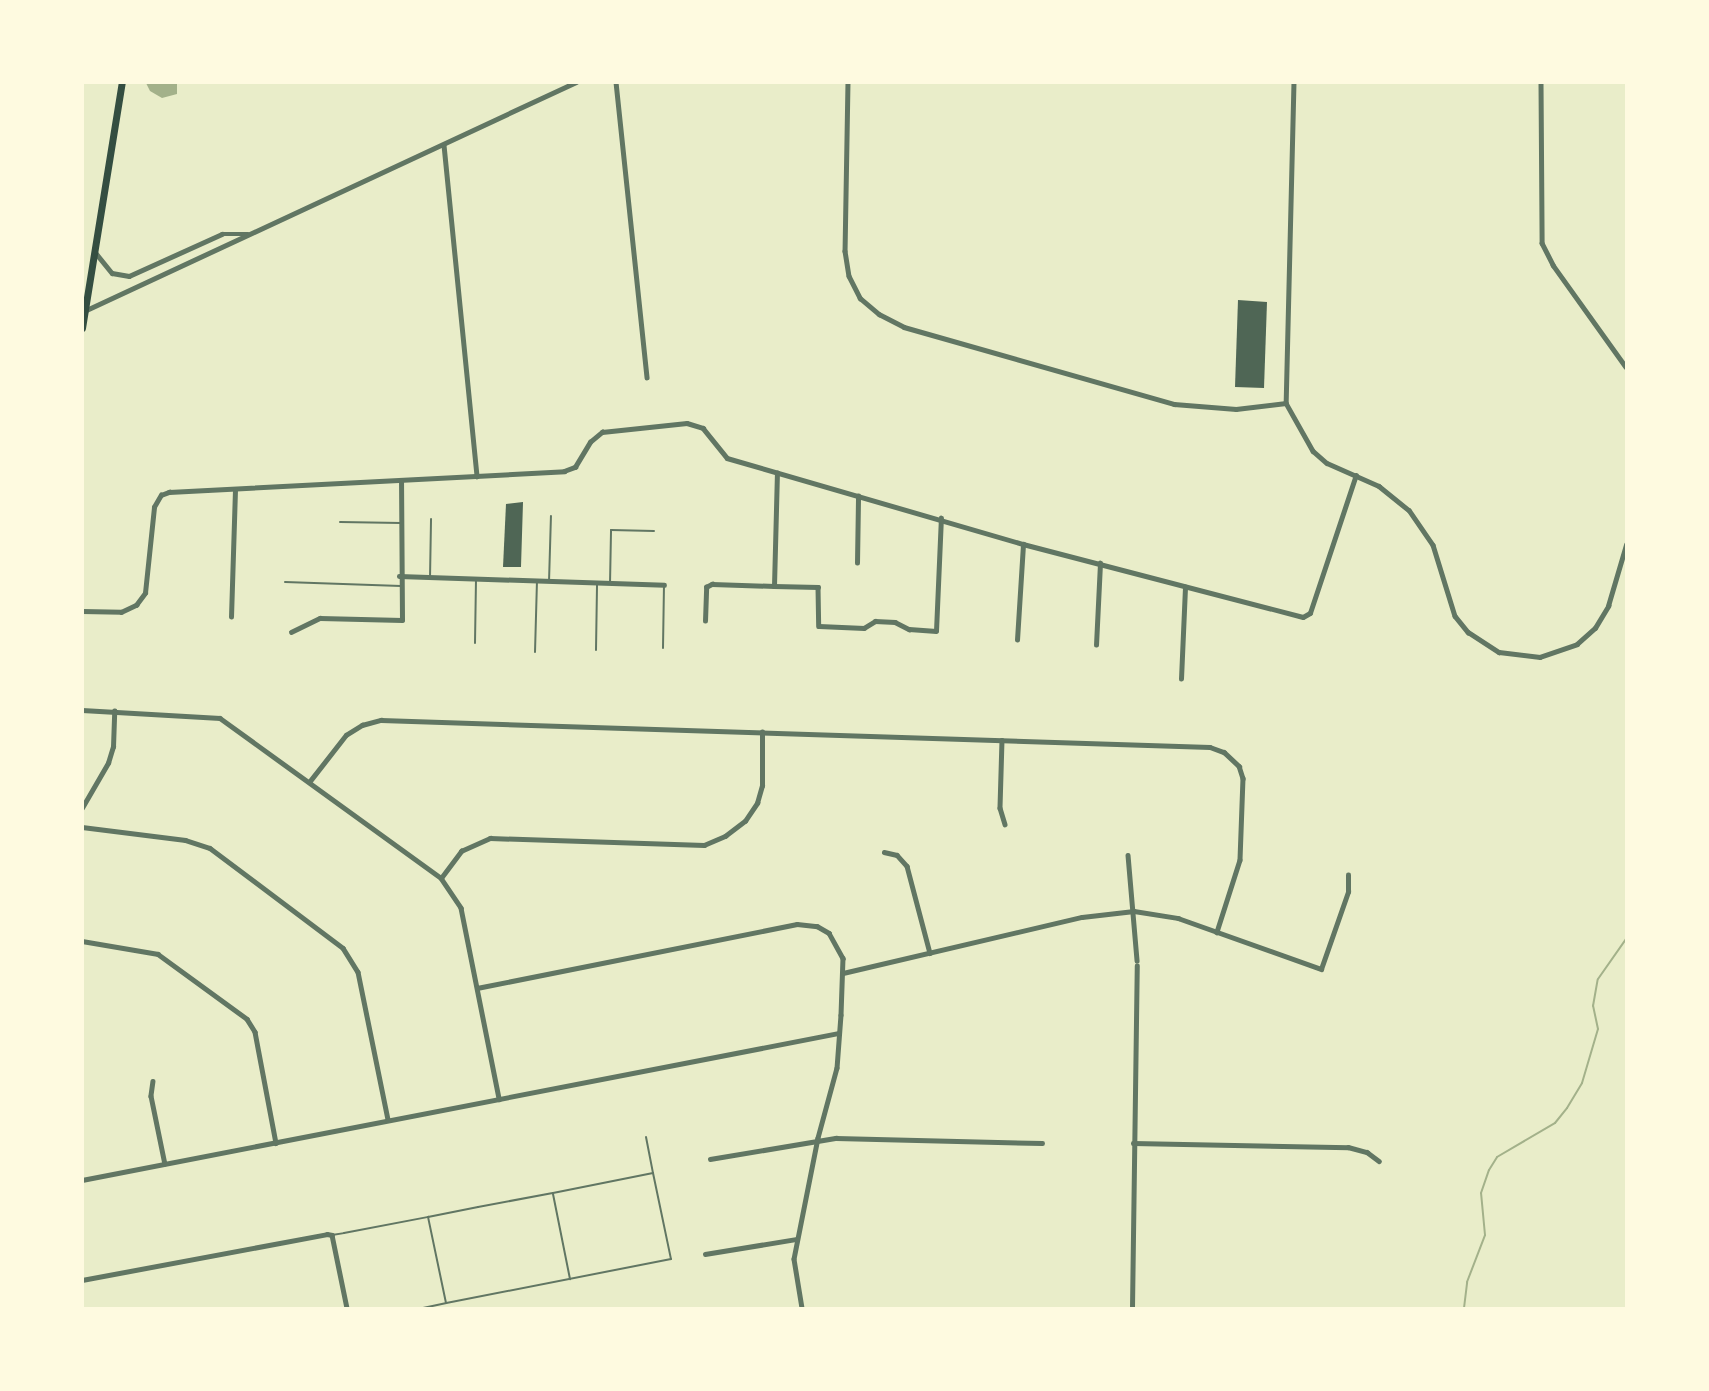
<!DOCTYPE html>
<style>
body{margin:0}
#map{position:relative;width:1709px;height:1391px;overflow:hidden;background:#e9edc9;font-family:"Alegreya Sans",sans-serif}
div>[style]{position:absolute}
.water>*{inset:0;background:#a3b18a}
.stream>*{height:2px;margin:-1px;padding:0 1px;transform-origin:1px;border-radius:1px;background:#a3b18a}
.building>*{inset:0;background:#4f6655}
.service>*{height:2px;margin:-1px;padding:0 1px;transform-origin:1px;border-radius:1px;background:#617663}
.minor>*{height:4.5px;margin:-2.25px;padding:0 2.25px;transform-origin:2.25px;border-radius:2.25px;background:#617663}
.tertiary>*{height:5px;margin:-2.5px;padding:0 2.5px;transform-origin:2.5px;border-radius:2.5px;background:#617663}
.primary>*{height:7px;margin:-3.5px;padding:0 3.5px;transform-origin:3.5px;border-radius:3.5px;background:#344e41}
span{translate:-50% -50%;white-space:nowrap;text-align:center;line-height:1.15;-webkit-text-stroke:4.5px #fefae0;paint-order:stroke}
.frame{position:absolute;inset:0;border:84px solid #fefae0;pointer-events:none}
</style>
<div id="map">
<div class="water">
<i style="clip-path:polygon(146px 83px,177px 83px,177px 94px,162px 98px,150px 91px)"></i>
</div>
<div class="stream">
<i style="left:1464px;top:1308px;width:26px;rotate:-83deg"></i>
<i style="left:1467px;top:1282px;width:50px;rotate:-69deg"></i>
<i style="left:1485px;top:1235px;width:42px;rotate:-95.4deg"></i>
<i style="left:1481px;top:1193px;width:24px;rotate:-71deg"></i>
<i style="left:1489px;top:1170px;width:15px;rotate:-58deg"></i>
<i style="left:1497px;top:1157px;width:67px;rotate:-30.4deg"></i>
<i style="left:1555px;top:1123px;width:19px;rotate:-51deg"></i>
<i style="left:1567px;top:1108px;width:29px;rotate:-59deg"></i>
<i style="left:1582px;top:1083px;width:56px;rotate:-73.5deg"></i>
<i style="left:1598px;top:1029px;width:24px;rotate:-102deg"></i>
<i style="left:1593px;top:1006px;width:27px;rotate:-80deg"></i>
<i style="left:1598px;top:979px;width:49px;rotate:-55deg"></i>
</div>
<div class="building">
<i style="clip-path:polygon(1238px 300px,1267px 302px,1264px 388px,1235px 387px)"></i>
<i style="clip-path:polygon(523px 502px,521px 567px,503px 567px,506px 504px)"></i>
</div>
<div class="service">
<i style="left:340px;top:522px;width:61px;rotate:0.9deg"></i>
<i style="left:430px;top:578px;width:59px;rotate:-89deg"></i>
<i style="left:285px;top:582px;width:116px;rotate:2deg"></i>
<i style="left:549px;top:582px;width:66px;rotate:-88.3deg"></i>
<i style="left:610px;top:584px;width:54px;rotate:-88.9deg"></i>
<i style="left:611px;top:530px;width:43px;rotate:1.3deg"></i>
<i style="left:475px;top:643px;width:64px;rotate:-89.1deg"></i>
<i style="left:663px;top:648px;width:63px;rotate:-89.1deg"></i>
<i style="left:596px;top:650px;width:66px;rotate:-89.1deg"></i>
<i style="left:535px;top:652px;width:71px;rotate:-88.4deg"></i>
<i style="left:646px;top:1137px;width:37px;rotate:79deg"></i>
<i style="left:553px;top:1194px;width:87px;rotate:78.7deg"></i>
<i style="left:332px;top:1235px;width:12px;rotate:-9deg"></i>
<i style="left:344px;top:1233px;width:86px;rotate:-10.8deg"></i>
<i style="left:428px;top:1217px;width:51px;rotate:-11.3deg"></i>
<i style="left:478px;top:1207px;width:76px;rotate:-10.6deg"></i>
<i style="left:553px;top:1193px;width:102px;rotate:-11.3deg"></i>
<i style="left:653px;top:1173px;width:88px;rotate:78.2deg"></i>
<i style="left:671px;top:1259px;width:229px;rotate:168.9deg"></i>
<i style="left:446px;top:1303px;width:88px;rotate:-101.8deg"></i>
<i style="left:423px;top:1308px;width:24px;rotate:-12deg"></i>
</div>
<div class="minor">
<i style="left:616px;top:82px;width:297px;rotate:84deg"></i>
<i style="left:848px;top:82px;width:169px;rotate:91deg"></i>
<i style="left:845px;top:251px;width:25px;rotate:81deg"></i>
<i style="left:849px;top:276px;width:25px;rotate:63deg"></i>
<i style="left:860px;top:298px;width:25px;rotate:40deg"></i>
<i style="left:879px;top:314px;width:28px;rotate:27deg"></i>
<i style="left:904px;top:327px;width:281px;rotate:15.9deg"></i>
<i style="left:1174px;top:404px;width:62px;rotate:4.6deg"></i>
<i style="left:1236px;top:409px;width:50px;rotate:-6.8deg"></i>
<i style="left:1294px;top:82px;width:321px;rotate:91.4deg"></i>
<i style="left:1286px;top:403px;width:55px;rotate:60.6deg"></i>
<i style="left:1313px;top:451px;width:18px;rotate:41deg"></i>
<i style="left:1327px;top:463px;width:57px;rotate:23.9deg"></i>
<i style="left:1379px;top:486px;width:38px;rotate:39deg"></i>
<i style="left:1409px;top:510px;width:42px;rotate:55.6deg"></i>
<i style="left:1433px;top:545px;width:74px;rotate:72.8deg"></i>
<i style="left:1455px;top:616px;width:21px;rotate:51deg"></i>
<i style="left:1468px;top:632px;width:37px;rotate:33deg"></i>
<i style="left:1499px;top:652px;width:41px;rotate:7deg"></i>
<i style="left:1540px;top:657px;width:39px;rotate:-19deg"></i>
<i style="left:1577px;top:644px;width:24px;rotate:-42deg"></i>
<i style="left:1595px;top:628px;width:26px;rotate:-59deg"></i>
<i style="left:1608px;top:606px;width:64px;rotate:-73.6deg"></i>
<i style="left:1541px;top:82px;width:161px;rotate:89.6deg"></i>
<i style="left:1542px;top:243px;width:25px;rotate:63deg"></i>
<i style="left:1553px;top:265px;width:125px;rotate:54.4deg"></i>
<i style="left:444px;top:145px;width:333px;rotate:84.3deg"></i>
<i style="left:95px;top:252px;width:27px;rotate:51deg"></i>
<i style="left:112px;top:273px;width:17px;rotate:10deg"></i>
<i style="left:129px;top:276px;width:102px;rotate:-24.3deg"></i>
<i style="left:222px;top:234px;width:26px"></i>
<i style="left:857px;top:563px;width:67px;rotate:-89.1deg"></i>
<i style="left:399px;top:576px;width:265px;rotate:1.9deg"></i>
<i style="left:774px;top:586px;width:113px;rotate:-88.5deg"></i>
<i style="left:82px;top:611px;width:39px;rotate:1deg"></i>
<i style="left:121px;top:612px;width:17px;rotate:-25deg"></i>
<i style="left:136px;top:605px;width:15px;rotate:-53deg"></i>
<i style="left:145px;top:593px;width:86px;rotate:-84deg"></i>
<i style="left:154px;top:507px;width:14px;rotate:-60deg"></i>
<i style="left:161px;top:495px;width:9px;rotate:-21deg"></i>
<i style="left:169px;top:492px;width:396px;rotate:-3deg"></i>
<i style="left:564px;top:471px;width:12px;rotate:-20deg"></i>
<i style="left:575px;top:467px;width:29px;rotate:-59deg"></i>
<i style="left:590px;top:442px;width:16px;rotate:-40deg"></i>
<i style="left:602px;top:432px;width:85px;rotate:-6deg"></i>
<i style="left:687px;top:423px;width:17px;rotate:17deg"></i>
<i style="left:703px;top:428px;width:38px;rotate:51deg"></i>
<i style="left:727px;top:458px;width:308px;rotate:16.2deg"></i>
<i style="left:1023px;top:544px;width:289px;rotate:14.6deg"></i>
<i style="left:1303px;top:617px;width:8px;rotate:-30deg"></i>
<i style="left:1310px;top:613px;width:145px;rotate:-71.6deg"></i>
<i style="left:231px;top:617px;width:127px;rotate:-88.2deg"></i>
<i style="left:705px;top:621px;width:34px;rotate:-88deg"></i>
<i style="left:706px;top:587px;width:7px;rotate:-27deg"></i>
<i style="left:712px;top:584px;width:62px;rotate:1.8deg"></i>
<i style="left:774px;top:586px;width:44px;rotate:1.3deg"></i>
<i style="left:818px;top:587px;width:39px;rotate:89deg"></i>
<i style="left:819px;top:626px;width:45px;rotate:2.5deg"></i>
<i style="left:864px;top:628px;width:13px;rotate:-32deg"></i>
<i style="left:875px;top:621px;width:20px;rotate:3deg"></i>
<i style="left:895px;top:622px;width:16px;rotate:27deg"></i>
<i style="left:909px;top:629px;width:27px;rotate:4deg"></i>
<i style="left:936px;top:631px;width:113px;rotate:-87.5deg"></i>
<i style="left:291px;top:632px;width:32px;rotate:-26deg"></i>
<i style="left:320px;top:618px;width:82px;rotate:1.4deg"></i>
<i style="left:402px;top:620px;width:139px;rotate:-90.4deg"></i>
<i style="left:1017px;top:640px;width:96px;rotate:-86.4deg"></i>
<i style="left:1096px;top:645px;width:82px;rotate:-87.2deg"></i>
<i style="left:1181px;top:679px;width:92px;rotate:-87.5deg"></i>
<i style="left:82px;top:710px;width:138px;rotate:3.3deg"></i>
<i style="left:220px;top:718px;width:273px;rotate:35.9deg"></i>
<i style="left:441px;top:878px;width:36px;rotate:56deg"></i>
<i style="left:461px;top:908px;width:195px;rotate:78.7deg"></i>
<i style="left:1002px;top:740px;width:68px;rotate:91.7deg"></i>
<i style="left:1000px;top:808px;width:17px;rotate:73deg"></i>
<i style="left:310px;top:781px;width:58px;rotate:-52deg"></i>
<i style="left:346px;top:735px;width:19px;rotate:-32deg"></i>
<i style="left:362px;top:725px;width:20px;rotate:-15deg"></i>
<i style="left:381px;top:720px;width:829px;rotate:1.87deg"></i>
<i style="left:1210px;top:747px;width:15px;rotate:20deg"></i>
<i style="left:1224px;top:752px;width:21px;rotate:43deg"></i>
<i style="left:1239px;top:766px;width:13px;rotate:72deg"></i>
<i style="left:1243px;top:778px;width:82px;rotate:92.1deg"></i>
<i style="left:1240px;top:860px;width:76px;rotate:107.7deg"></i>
<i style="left:82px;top:808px;width:52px;rotate:-60deg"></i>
<i style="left:108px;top:763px;width:17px;rotate:-73deg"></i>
<i style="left:113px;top:747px;width:36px;rotate:-88deg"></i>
<i style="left:82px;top:827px;width:104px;rotate:7.2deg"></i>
<i style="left:185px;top:840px;width:26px;rotate:18deg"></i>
<i style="left:210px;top:848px;width:166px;rotate:36.9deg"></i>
<i style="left:343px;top:948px;width:28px;rotate:58deg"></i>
<i style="left:358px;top:972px;width:151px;rotate:78.5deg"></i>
<i style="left:884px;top:852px;width:13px;rotate:13deg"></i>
<i style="left:897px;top:855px;width:15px;rotate:48deg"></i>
<i style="left:907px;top:866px;width:90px;rotate:75.2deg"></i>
<i style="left:1128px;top:855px;width:106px;rotate:85.1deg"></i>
<i style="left:441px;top:878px;width:34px;rotate:-53deg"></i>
<i style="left:461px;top:851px;width:32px;rotate:-24deg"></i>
<i style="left:490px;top:838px;width:214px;rotate:1.9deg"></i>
<i style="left:704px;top:845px;width:23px;rotate:-23deg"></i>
<i style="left:725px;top:836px;width:25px;rotate:-37deg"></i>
<i style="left:745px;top:821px;width:22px;rotate:-56deg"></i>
<i style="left:757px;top:803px;width:18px;rotate:-74deg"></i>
<i style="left:762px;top:786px;width:54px;rotate:-90deg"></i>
<i style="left:82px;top:941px;width:77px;rotate:9.7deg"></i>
<i style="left:158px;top:954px;width:110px;rotate:36.1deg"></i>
<i style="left:247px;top:1019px;width:15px;rotate:58deg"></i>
<i style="left:255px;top:1032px;width:113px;rotate:79.3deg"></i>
<i style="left:843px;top:973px;width:245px;rotate:-13.2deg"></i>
<i style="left:1082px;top:917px;width:52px;rotate:-6.6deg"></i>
<i style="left:1134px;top:911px;width:45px;rotate:9deg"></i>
<i style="left:1178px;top:918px;width:152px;rotate:19.6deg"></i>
<i style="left:1321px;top:969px;width:82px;rotate:-70.7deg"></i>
<i style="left:1348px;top:892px;width:17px;rotate:-90deg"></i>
<i style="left:477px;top:988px;width:326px;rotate:-11.3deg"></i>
<i style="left:797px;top:924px;width:20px;rotate:6deg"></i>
<i style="left:817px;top:926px;width:14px;rotate:30deg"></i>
<i style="left:829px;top:933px;width:29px;rotate:61deg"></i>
<i style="left:843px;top:958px;width:57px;rotate:92deg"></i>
<i style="left:841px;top:1015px;width:53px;rotate:94.3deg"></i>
<i style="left:837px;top:1068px;width:73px;rotate:105.2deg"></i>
<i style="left:818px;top:1138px;width:123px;rotate:101.2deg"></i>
<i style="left:794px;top:1259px;width:50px;rotate:80.7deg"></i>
<i style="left:153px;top:1081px;width:15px;rotate:98deg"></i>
<i style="left:151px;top:1096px;width:69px;rotate:78.4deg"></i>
<i style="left:1133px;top:1143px;width:215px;rotate:1.1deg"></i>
<i style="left:1348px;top:1147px;width:20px;rotate:15deg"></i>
<i style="left:1367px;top:1152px;width:15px;rotate:37deg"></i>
<i style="left:710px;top:1159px;width:128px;rotate:-9.5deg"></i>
<i style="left:836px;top:1138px;width:206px;rotate:1.4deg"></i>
<i style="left:82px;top:1180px;width:771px;rotate:-10.99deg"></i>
<i style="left:705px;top:1254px;width:93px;rotate:-9.3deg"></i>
<i style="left:82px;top:1280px;width:249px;rotate:-10.6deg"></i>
<i style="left:327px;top:1234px;width:5px;rotate:11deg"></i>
<i style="left:332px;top:1235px;width:75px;rotate:78.4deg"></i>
<i style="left:1132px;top:1308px;width:342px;rotate:-89.2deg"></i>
</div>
<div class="tertiary">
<i style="left:82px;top:312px;width:545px;rotate:-24.97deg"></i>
</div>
<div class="primary">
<i style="left:82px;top:328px;width:249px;rotate:-80.8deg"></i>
</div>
<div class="frame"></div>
</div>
